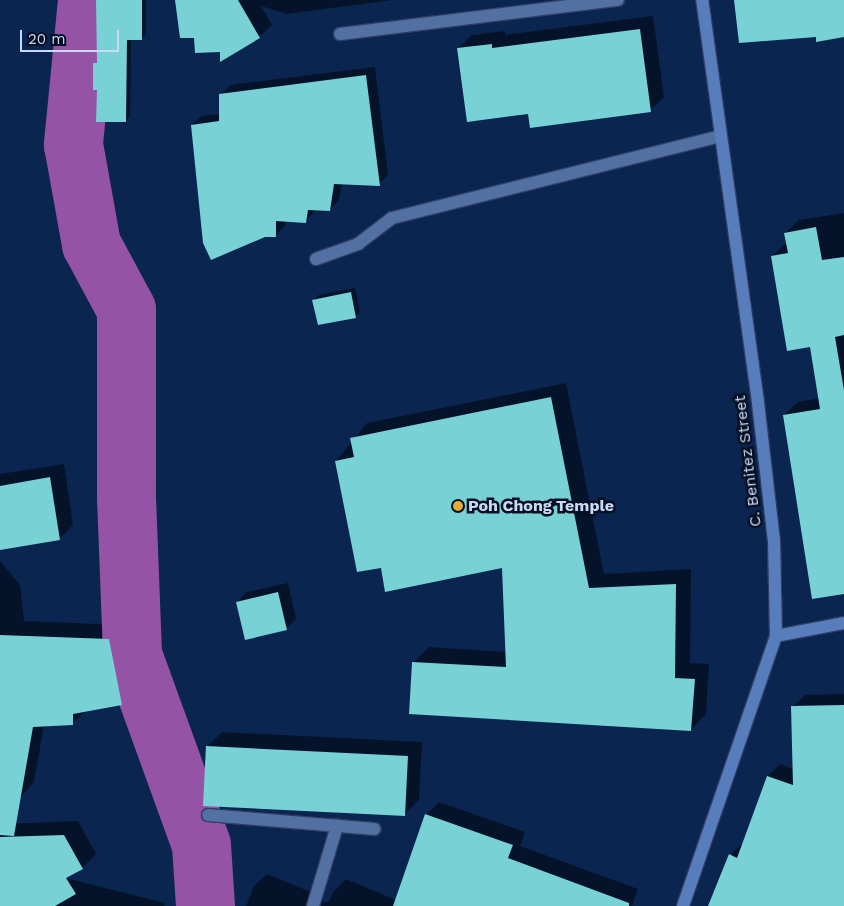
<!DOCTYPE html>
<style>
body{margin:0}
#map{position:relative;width:844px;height:906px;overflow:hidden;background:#0a2550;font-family:"Work Sans",sans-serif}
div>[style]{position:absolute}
.shadow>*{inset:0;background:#0007}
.river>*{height:59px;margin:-29.5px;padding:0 29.5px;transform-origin:29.5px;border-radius:29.5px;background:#9553a5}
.building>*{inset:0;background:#78d1d5}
.roads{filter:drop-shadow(1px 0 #303d62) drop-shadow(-1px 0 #303d62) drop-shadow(0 1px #303d62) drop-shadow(0 -1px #303d62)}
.lane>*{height:12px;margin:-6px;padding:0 6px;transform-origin:6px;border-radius:6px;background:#5270a2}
.secondary>*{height:12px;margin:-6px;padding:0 6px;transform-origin:6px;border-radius:6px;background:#577dbc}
.dots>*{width:14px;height:14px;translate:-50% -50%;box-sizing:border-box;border:2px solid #050f22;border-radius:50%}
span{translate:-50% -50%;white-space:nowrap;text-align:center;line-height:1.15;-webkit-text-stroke:5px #050f22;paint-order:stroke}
.street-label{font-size:16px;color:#c8daf5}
.poi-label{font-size:16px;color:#c8daf5;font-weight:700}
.left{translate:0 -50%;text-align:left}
.scale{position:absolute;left:20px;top:30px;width:99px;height:22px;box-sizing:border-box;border:2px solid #c8daf5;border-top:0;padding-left:6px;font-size:15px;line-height:18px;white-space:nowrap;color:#c8daf5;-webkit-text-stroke:4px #050f22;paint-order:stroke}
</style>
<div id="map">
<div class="shadow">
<i style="clip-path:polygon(97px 0,146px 0,146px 34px,141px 39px,131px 39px,130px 116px,126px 121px,98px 89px,95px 64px,98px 61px)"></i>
<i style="clip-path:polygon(177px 0,392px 0,287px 14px,261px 6px,272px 25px,259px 37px,221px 51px,195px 37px)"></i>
<i style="clip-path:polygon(653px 16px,664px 97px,650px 110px,529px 113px,458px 48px,472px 35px,505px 31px,505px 35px)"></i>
<i style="clip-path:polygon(375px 67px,388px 175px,379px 184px,342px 183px,339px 200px,330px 210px,316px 209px,306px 222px,285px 220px,285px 226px,276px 235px,192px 125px,201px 116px,220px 114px,221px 95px,230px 85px)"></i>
<i style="clip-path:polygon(844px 213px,844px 593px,784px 415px,798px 402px,820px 398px,811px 346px,772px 256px,786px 243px,785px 233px,799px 220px)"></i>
<i style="clip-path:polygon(355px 288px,360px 312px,355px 317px,314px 300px,319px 295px)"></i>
<i style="clip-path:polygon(566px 383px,604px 574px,691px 569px,690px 663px,709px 664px,706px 714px,691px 730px,414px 662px,429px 647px,506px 652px,504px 567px,382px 566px,336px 461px,367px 423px)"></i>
<i style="clip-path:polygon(64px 464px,73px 525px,59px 539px,0 549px,0 474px)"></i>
<i style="clip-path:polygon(0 561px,20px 585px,24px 621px,123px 625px,136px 689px,122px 703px,86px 710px,72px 724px,44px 725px,34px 782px,0 820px)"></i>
<i style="clip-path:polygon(288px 583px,296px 619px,286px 629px,237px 602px,247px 592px)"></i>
<i style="clip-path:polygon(844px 694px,844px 906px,709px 906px,730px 855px,743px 843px,768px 776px,780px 764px,794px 769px,792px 707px,805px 695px)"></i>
<i style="clip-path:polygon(222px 732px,422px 742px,419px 800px,405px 814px,207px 747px)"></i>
<i style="clip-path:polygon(439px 802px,525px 832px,520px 846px,638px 889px,632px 906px,246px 906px,254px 886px,267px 874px,318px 895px,324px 902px,329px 902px,333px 892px,346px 879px,396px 900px,426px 815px)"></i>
<i style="clip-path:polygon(78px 821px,96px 854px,82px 868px,65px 878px,165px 903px,164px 906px,0 906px,0 824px)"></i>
</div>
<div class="river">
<i style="left:87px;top:0;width:145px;rotate:95.6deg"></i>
<i style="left:73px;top:144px;width:102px;rotate:79.8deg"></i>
<i style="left:91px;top:244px;width:74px;rotate:61.7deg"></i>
<i style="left:126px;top:309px;width:188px;rotate:90deg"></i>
<i style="left:126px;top:497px;width:157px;rotate:87.8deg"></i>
<i style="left:132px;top:654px;width:203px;rotate:70.1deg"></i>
<i style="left:201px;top:845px;width:61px;rotate:86.2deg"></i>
</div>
<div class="building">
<i style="clip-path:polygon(96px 0,142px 0,142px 40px,127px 40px,126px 122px,96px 122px,97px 90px,93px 90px,93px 63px,97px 63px)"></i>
<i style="clip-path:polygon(175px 0,238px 0,260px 38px,220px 62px,220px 52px,195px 53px,194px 38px,180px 38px)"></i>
<i style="clip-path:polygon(734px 0,844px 0,844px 37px,816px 42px,816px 37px,739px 43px)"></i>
<i style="clip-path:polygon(640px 29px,651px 112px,530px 128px,528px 114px,467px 122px,457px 48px,492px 44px,492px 48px)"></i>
<i style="clip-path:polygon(366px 75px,380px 186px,334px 184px,330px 211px,308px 210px,306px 223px,276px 221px,276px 237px,265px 237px,211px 260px,203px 243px,191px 125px,219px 121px,219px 94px)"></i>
<i style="clip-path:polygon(816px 227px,822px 260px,844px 257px,844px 335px,835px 337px,844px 390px,844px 594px,812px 599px,783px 415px,820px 409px,810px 347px,787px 351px,771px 256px,788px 253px,784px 233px)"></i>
<i style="clip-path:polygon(351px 292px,356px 318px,318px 325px,312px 300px)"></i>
<i style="clip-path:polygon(551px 397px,589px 588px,676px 584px,675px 678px,695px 679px,691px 731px,409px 714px,412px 662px,506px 667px,502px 568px,385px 592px,381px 568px,357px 572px,335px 461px,354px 457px,350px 438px)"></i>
<i style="clip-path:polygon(50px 477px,60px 540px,0 550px,0 486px)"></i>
<i style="clip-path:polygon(278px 592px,287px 630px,245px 640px,236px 602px)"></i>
<i style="clip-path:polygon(0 635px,109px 639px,122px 705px,73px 714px,73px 725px,33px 727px,14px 836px,0 835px)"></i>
<i style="clip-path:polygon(844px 705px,844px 906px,708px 906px,729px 854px,737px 858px,767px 776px,793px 785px,791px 706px)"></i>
<i style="clip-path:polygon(206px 746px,408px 756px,405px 816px,203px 806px)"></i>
<i style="clip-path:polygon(425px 814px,513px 845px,508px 858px,629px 903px,629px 906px,393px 906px)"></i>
<i style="clip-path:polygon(64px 835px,83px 869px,66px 878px,76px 894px,55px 906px,0 906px,0 837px)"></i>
</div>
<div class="roads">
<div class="lane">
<i style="left:340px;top:34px;width:280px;rotate:-7deg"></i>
<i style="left:316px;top:259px;width:45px;rotate:-19.7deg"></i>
<i style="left:358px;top:244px;width:43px;rotate:-37.4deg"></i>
<i style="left:392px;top:218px;width:339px;rotate:-14deg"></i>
<i style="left:208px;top:815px;width:167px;rotate:4.8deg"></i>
<i style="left:313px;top:906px;width:84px;rotate:-73.3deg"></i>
</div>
<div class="secondary">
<i style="left:776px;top:636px;width:69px;rotate:-10.8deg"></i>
<i style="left:683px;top:906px;width:286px;rotate:-71deg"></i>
<i style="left:776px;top:636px;width:95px;rotate:-91.2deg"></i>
<i style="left:774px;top:541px;width:140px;rotate:-96.6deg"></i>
<i style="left:758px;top:402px;width:406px;rotate:-97.9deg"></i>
</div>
</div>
<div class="dots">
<i style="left:458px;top:506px;background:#e7ac37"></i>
</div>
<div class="street-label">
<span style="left:748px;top:461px;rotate:-97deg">C. Benitez Street</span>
</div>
<div class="poi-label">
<span class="left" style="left:468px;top:506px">Poh Chong Temple</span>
</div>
<div class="scale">20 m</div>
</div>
